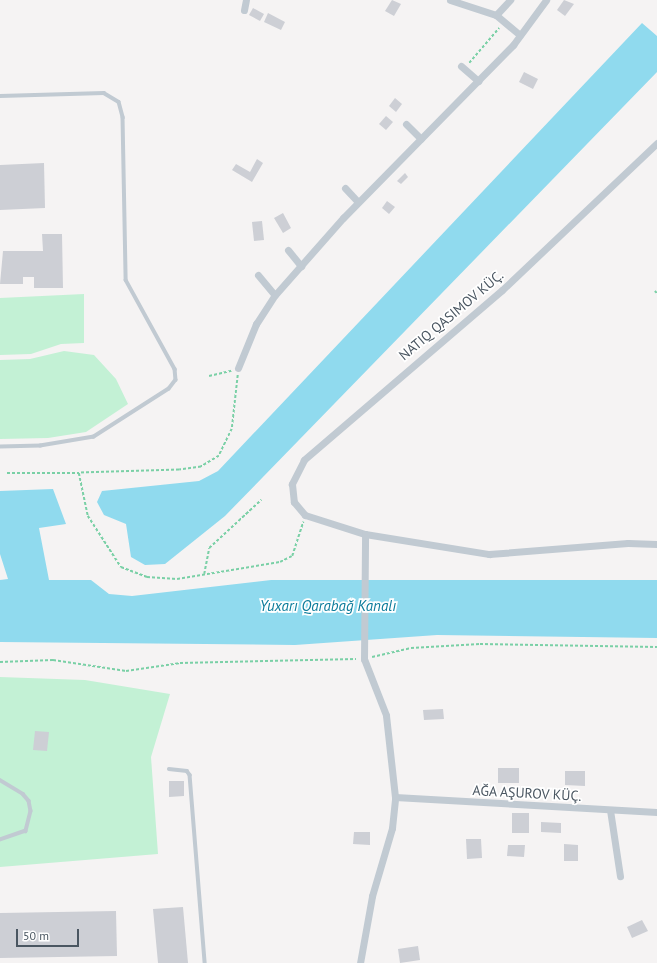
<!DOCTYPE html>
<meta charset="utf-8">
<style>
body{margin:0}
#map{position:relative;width:657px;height:963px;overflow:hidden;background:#f5f3f3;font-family:"PT Sans",sans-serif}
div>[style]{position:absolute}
.green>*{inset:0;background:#c3f1d5}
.water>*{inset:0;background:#90daee}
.building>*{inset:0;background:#cdcfd5}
.path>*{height:1.5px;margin-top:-0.75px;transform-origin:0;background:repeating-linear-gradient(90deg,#7ad0a6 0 3px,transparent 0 5px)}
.service>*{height:3.5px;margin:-1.75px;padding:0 1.75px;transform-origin:1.75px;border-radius:1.75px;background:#c1cad2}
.minor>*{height:7px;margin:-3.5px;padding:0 3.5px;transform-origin:3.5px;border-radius:3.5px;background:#c1cad2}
span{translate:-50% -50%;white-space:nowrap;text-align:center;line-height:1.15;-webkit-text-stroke:3.5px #fff;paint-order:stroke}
.street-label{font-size:14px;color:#4a5661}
.water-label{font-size:15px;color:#0c7c9b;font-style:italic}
.scale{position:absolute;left:16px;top:929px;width:63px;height:18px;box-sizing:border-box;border:2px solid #4a5661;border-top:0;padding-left:5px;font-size:12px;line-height:14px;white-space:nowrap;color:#4a5661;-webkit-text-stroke:3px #fff;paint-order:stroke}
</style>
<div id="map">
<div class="green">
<i style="clip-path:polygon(84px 294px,84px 343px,61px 344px,31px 354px,0 355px,0 298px)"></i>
<i style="clip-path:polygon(64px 351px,94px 355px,116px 379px,128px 404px,86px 432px,48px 438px,0 439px,0 360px,30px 359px)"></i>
<i style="clip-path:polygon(0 677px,85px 680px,170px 694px,151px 757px,158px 854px,0 867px)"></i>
</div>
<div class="water">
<i style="clip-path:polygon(642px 23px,657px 36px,657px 72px,225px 516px,165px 564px,145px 565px,131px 557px,126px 524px,104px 515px,97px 502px,102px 491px,199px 481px,218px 471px)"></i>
<i style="clip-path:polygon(53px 489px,66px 524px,39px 528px,49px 580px,91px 580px,109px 594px,132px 596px,271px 580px,657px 580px,657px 638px,437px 635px,295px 645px,0 642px,0 580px,8px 579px,0 554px,0 491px)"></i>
</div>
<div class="building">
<i style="clip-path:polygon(392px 0,401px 4px,394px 16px,385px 11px)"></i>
<i style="clip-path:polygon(564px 0,574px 4px,565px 16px,557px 10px)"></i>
<i style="clip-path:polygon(253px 8px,264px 14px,260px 21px,249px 15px)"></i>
<i style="clip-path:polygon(268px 13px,285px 22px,281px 30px,264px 22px)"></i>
<i style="clip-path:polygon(524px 72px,538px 79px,533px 89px,519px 82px)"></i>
<i style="clip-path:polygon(395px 98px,402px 104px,396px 112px,389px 106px)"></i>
<i style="clip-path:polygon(386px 116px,393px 122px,386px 130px,379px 124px)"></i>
<i style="clip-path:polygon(257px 159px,263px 163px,252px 182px,232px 170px,236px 164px,250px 172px)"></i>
<i style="clip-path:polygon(44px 163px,45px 208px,0 210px,0 165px)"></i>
<i style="clip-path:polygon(405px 173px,408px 177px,401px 184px,397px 181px)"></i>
<i style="clip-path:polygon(387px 201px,395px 207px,389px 214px,382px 208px)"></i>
<i style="clip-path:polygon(283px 213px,291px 228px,283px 233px,274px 218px)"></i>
<i style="clip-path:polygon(262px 221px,264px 240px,254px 241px,252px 222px)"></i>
<i style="clip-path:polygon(42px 234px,62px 234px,63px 288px,34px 288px,34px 277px,23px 277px,23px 284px,0 284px,3px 251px,43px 251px)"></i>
<i style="clip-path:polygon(443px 709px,444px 719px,424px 720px,423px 710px)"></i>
<i style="clip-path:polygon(35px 731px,49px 732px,47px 751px,33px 750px)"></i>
<i style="clip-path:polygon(498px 768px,519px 768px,519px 783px,498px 783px)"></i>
<i style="clip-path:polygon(565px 771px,585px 771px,585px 786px,565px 785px)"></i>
<i style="clip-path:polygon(169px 781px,184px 781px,184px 796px,169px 797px)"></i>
<i style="clip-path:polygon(512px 813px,529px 813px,529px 833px,512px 833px)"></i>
<i style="clip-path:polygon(541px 822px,561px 823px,561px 833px,541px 832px)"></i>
<i style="clip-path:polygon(354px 832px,370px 832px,370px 845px,353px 844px)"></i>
<i style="clip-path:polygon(466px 839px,481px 839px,482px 858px,467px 859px)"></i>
<i style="clip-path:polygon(564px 844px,578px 845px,578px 861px,564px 861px)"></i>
<i style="clip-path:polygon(508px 845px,525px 845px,524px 857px,507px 856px)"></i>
<i style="clip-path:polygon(183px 907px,188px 963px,158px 963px,153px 909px)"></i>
<i style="clip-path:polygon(116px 911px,117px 956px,0 958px,0 913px)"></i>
<i style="clip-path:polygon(642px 920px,648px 931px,632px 938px,627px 927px)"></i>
<i style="clip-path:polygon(418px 946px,420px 960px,400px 963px,398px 949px)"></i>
</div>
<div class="path">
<i style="left:469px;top:63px;width:46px;rotate:-49.4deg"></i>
<i style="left:655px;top:291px;width:3px;rotate:45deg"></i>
<i style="left:238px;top:375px;width:54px;rotate:96.3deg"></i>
<i style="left:232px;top:429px;width:30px;rotate:116deg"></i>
<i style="left:219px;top:456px;width:21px;rotate:149deg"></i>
<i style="left:201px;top:467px;width:22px;rotate:172deg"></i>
<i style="left:179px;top:470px;width:100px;rotate:178.3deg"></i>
<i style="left:79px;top:473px;width:44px;rotate:78.2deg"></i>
<i style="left:88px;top:516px;width:61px;rotate:57.1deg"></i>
<i style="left:121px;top:567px;width:28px;rotate:21deg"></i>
<i style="left:147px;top:577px;width:30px;rotate:4deg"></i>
<i style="left:177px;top:579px;width:104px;rotate:-9.4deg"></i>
<i style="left:280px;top:562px;width:13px;rotate:-27deg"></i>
<i style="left:292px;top:556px;width:36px;rotate:-72deg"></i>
<i style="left:209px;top:376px;width:23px;rotate:-13deg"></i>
<i style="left:7px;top:473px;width:72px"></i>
<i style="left:204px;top:574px;width:26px;rotate:-79deg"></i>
<i style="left:209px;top:548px;width:71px;rotate:-42.7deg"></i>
<i style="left:372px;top:657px;width:40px;rotate:-13deg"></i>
<i style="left:411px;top:648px;width:69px;rotate:-3.3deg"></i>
<i style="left:480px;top:644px;width:177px;rotate:1deg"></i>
<i style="left:0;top:662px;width:53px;rotate:-2.2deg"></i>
<i style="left:53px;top:660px;width:74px;rotate:8.6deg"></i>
<i style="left:126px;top:671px;width:55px;rotate:-8.4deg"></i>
<i style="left:180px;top:663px;width:176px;rotate:-1.3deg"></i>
</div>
<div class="service">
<i style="left:0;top:96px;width:104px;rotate:-1.7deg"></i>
<i style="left:104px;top:93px;width:17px;rotate:31deg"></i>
<i style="left:119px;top:102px;width:16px;rotate:75deg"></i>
<i style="left:123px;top:117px;width:163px;rotate:88.9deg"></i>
<i style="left:126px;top:280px;width:102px;rotate:61.2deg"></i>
<i style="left:175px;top:369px;width:11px;rotate:85deg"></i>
<i style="left:176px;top:380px;width:11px;rotate:128deg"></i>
<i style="left:169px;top:389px;width:89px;rotate:147.4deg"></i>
<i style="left:94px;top:437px;width:54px;rotate:170.4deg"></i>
<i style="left:41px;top:446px;width:41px;rotate:178.6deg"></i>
<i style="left:169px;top:769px;width:18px;rotate:6deg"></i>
<i style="left:187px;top:771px;width:5px;rotate:53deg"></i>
<i style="left:190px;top:775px;width:189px;rotate:85.4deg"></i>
<i style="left:0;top:780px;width:27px;rotate:31deg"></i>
<i style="left:23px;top:794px;width:9px;rotate:49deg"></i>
<i style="left:29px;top:801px;width:10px;rotate:79deg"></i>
<i style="left:31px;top:811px;width:21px;rotate:104deg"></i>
<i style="left:26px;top:831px;width:28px;rotate:161deg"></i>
</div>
<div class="minor">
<i style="left:450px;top:0;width:48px;rotate:18.1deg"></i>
<i style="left:496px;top:15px;width:31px;rotate:40deg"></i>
<i style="left:244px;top:10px;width:10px;rotate:-79deg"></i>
<i style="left:496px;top:15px;width:21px;rotate:-47deg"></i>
<i style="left:461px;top:66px;width:23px;rotate:41deg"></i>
<i style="left:406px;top:124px;width:21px;rotate:45deg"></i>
<i style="left:657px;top:143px;width:214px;rotate:136.5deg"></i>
<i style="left:502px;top:290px;width:261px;rotate:139.4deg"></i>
<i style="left:304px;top:460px;width:27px;rotate:117deg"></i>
<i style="left:292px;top:484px;width:18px;rotate:84deg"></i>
<i style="left:294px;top:502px;width:17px;rotate:50deg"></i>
<i style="left:305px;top:515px;width:63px;rotate:17.6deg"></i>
<i style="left:365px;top:534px;width:126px;rotate:9.2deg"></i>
<i style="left:489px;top:554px;width:139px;rotate:-4.5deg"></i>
<i style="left:628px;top:543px;width:29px;rotate:2deg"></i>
<i style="left:345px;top:188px;width:19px;rotate:47deg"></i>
<i style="left:288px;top:250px;width:21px;rotate:51deg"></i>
<i style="left:258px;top:275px;width:26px;rotate:50deg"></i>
<i style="left:238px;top:368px;width:48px;rotate:-67.8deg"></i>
<i style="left:256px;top:324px;width:35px;rotate:-57deg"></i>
<i style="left:275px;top:295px;width:103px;rotate:-48.6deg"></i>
<i style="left:343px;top:218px;width:243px;rotate:-45.5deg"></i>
<i style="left:513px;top:45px;width:56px;rotate:-53.7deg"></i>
<i style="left:395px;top:797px;width:262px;rotate:3.3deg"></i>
<i style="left:610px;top:810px;width:67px;rotate:81.4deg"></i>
<i style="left:360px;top:963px;width:68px;rotate:-79.8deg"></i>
<i style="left:372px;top:896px;width:71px;rotate:-73.6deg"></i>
<i style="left:392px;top:828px;width:31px;rotate:-84deg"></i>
<i style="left:395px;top:797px;width:82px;rotate:-96.3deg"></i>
<i style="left:386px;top:715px;width:60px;rotate:-111.4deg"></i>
<i style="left:364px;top:659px;width:125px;rotate:-89.5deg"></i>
</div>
<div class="street-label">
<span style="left:451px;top:315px;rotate:-40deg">NATIQ QASIMOV KÜÇ.</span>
<span style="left:527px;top:793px;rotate:3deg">AĞA AŞUROV KÜÇ.</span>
</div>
<div class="water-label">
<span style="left:328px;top:606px">Yuxarı Qarabağ Kanalı</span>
</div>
<div class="scale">50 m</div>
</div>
